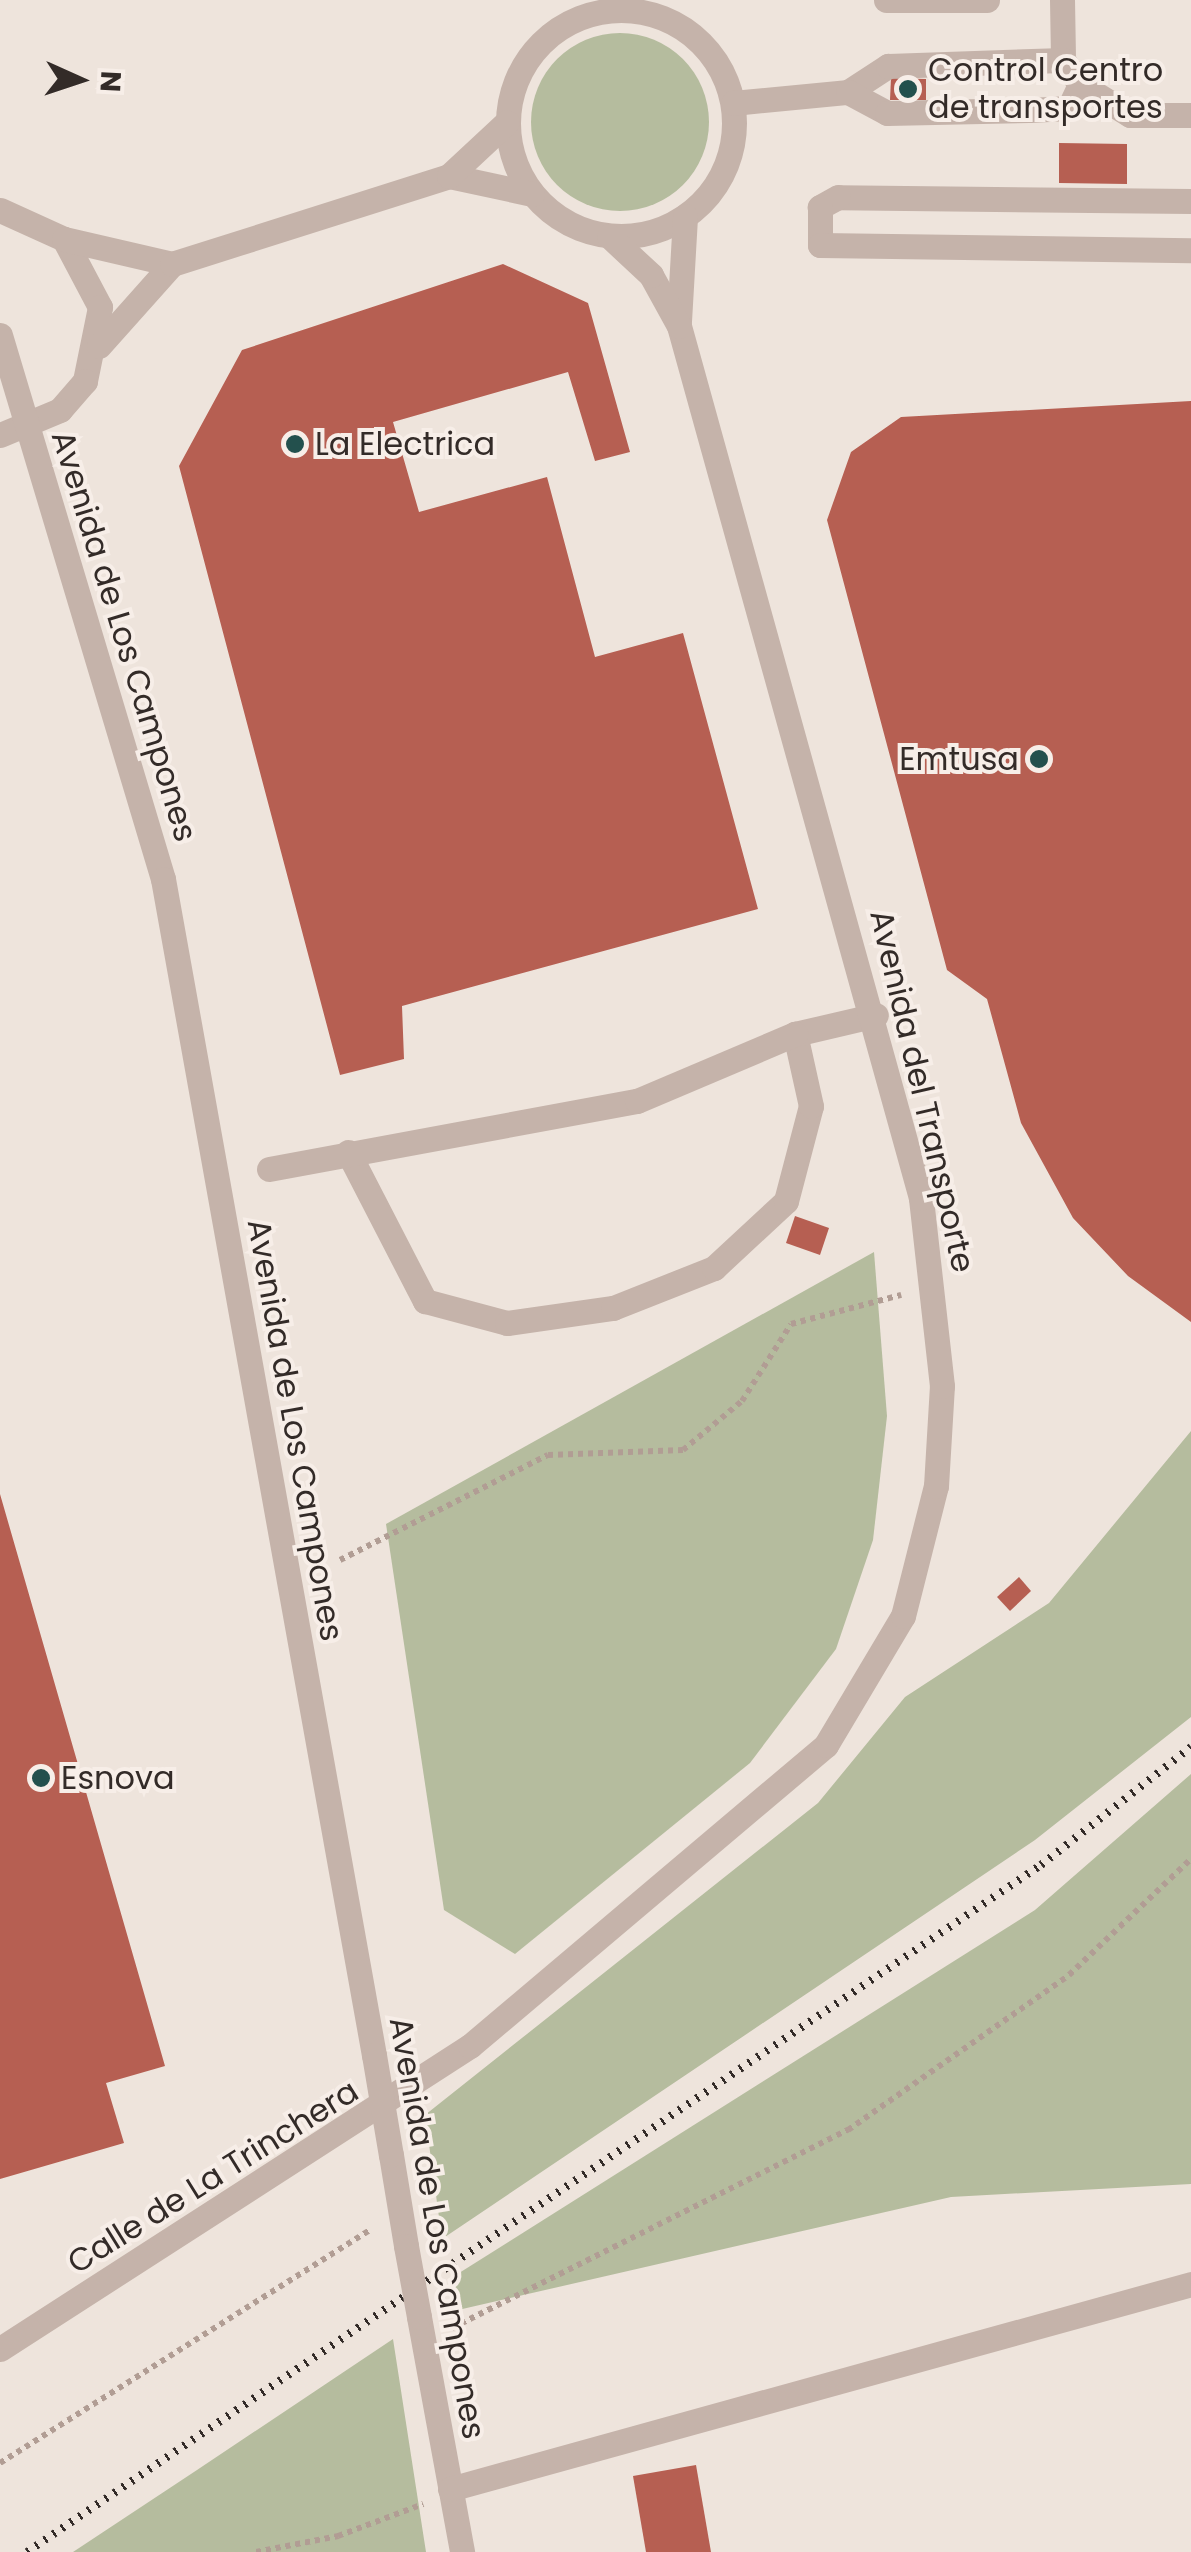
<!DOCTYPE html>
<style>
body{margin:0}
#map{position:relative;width:1191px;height:2552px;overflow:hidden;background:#eee4dc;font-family:Poppins,sans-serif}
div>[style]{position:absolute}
.green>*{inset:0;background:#b5bc9e}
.round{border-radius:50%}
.building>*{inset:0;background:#b65f52}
.path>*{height:6px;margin-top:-3px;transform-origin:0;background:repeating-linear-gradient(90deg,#b19d94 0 5px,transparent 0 10px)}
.minor>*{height:25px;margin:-12.5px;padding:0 12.5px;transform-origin:12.5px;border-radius:12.5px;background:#c5b3aa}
.minor>.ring{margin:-12.5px;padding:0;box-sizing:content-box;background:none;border:25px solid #c5b3aa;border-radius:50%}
.rail>*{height:8px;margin-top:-4px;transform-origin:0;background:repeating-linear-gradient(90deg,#332b28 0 2.5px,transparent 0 10.5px)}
.minor-bridge>*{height:25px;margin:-12.5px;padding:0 12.5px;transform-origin:12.5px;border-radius:12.5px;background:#c5b3aa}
.dots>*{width:28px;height:28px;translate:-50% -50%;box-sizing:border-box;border:5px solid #f7eee8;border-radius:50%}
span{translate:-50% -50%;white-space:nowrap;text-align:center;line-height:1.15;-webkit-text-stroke:8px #f7eee8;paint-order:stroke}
.poi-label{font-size:32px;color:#332b28}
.left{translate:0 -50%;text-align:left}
.right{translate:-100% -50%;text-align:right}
.street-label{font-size:32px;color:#332b28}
.north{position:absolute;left:30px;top:30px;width:100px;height:100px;-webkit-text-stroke:8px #f7eee8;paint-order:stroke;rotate:93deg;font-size:28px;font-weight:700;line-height:40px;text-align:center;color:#332b28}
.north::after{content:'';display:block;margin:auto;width:35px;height:45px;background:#332b28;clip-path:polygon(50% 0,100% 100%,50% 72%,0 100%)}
</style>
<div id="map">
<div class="green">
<i class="round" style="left:531px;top:33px;width:178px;height:178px"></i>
<i style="clip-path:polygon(874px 1252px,887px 1416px,873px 1540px,836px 1649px,750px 1763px,515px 1954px,444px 1910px,386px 1524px)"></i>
<i style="clip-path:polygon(1191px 1431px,1191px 1717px,1035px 1840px,442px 2239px,425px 2115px,818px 1803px,905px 1697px,1049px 1603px)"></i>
<i style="clip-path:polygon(1191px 1774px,1191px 2184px,951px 2197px,458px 2310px,448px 2280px,1035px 1910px)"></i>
<i style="clip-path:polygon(393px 2339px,426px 2552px,73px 2552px,197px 2470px)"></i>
</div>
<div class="building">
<i style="clip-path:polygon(891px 78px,926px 79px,926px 100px,890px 100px)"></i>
<i style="clip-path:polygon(1059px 143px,1127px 144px,1127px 184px,1059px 183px)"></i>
<i style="clip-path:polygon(503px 264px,588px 303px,630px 452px,595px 461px,568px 372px,393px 422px,419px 512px,547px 477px,595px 657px,683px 633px,758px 909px,402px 1006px,404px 1059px,340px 1075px,179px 466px,242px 350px)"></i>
<i style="clip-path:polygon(1191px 401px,1191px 1322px,1128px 1276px,1073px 1218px,1021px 1123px,987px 999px,947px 970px,827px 520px,851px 452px,901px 417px)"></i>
<i style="clip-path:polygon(795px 1216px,829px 1228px,820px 1255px,786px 1243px)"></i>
<i style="clip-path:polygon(0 1494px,165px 2066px,106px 2083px,124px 2143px,0 2179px)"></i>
<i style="clip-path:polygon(1019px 1577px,1031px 1591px,1010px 1611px,997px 1597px)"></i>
<i style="clip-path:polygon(696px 2465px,711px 2552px,646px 2552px,633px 2476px)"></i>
</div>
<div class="path">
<i style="left:340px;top:1560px;width:233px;rotate:-26.8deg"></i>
<i style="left:548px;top:1455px;width:135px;rotate:-2.1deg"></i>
<i style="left:683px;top:1450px;width:77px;rotate:-39.7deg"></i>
<i style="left:742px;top:1401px;width:91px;rotate:-57.5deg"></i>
<i style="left:791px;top:1324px;width:114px;rotate:-14.8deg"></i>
<i style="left:452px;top:2328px;width:443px;rotate:-26.6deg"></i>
<i style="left:848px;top:2130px;width:270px;rotate:-35deg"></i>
<i style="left:1069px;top:1975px;width:168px;rotate:-43.6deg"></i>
<i style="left:0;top:2463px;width:439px;rotate:-32.2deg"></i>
<i style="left:256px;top:2552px;width:84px;rotate:-11deg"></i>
<i style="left:338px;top:2536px;width:91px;rotate:-20.6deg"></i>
</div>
<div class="minor">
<i style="left:886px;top:0;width:101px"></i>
<i style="left:1062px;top:0;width:60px;rotate:89deg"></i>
<i style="left:1063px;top:60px;width:29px;rotate:55deg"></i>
<i style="left:1080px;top:84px;width:59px;rotate:31.8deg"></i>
<i style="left:1130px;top:115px;width:61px"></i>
<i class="ring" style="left:508px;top:10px;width:201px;height:201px"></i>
<i style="left:848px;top:92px;width:48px;rotate:-33deg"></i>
<i style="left:888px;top:66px;width:175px;rotate:-2deg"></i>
<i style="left:733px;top:103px;width:116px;rotate:-5.5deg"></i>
<i style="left:848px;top:92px;width:44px;rotate:28.3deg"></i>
<i style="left:887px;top:113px;width:142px;rotate:-1.2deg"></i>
<i style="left:1029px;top:110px;width:40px;rotate:-2.9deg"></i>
<i style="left:1069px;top:108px;width:26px;rotate:-65deg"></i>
<i style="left:449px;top:176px;width:85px;rotate:12.2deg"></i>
<i style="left:1191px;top:201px;width:353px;rotate:-179.4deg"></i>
<i style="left:838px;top:197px;width:21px;rotate:151deg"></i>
<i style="left:820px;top:207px;width:38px;rotate:90deg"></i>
<i style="left:820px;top:245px;width:371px;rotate:0.8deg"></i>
<i style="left:0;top:210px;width:70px;rotate:24.4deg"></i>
<i style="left:64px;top:239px;width:77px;rotate:62.1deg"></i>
<i style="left:100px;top:307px;width:76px;rotate:101.5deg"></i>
<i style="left:85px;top:381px;width:38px;rotate:131deg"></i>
<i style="left:60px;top:410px;width:65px;rotate:157.4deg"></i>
<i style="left:64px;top:239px;width:111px;rotate:13deg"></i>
<i style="left:679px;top:321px;width:105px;rotate:-86.7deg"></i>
<i style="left:0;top:335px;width:568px;rotate:73.32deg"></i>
<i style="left:163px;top:879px;width:1195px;rotate:79.83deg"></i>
<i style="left:99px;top:346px;width:110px;rotate:-48.3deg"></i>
<i style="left:172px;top:264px;width:291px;rotate:-17.6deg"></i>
<i style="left:449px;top:176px;width:79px;rotate:-43deg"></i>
<i style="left:348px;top:1152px;width:168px;rotate:62.7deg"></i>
<i style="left:425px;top:1301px;width:85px;rotate:15deg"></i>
<i style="left:507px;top:1323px;width:107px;rotate:-8.1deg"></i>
<i style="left:613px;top:1308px;width:109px;rotate:-21.6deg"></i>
<i style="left:714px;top:1268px;width:98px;rotate:-42.9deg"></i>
<i style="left:786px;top:1201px;width:98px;rotate:-75.3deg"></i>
<i style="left:811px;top:1106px;width:74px;rotate:-102.5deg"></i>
<i style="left:795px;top:1034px;width:83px;rotate:-13.2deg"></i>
<i style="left:269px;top:1169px;width:374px;rotate:-10.5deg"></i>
<i style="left:637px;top:1101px;width:172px;rotate:-23deg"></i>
<i style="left:391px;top:2155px;width:92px;rotate:80.6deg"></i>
<i style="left:419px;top:2317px;width:239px;rotate:79.6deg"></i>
<i style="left:0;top:2349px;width:559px;rotate:-32.81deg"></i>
<i style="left:470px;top:2046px;width:466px;rotate:-40.2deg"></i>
<i style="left:826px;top:1745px;width:150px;rotate:-59.2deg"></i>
<i style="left:903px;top:1616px;width:134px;rotate:-75.8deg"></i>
<i style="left:936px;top:1486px;width:100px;rotate:-86.6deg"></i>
<i style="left:942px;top:1386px;width:189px;rotate:-96.4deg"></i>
<i style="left:921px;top:1198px;width:905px;rotate:-105.51deg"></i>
<i style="left:679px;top:326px;width:58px;rotate:-118.8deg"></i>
<i style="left:651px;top:275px;width:57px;rotate:-137.1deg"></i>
<i style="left:450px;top:2489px;width:769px;rotate:-15.46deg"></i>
</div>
<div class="rail">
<i style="left:27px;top:2552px;width:1225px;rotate:-34.12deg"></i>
<i style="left:1041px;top:1865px;width:191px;rotate:-38.2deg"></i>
</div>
<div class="minor-bridge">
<i style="left:374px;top:2055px;width:101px;rotate:80.4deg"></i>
<i style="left:406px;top:2246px;width:72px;rotate:79.6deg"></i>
</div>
<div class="dots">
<i style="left:908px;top:89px;background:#23504d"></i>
<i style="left:295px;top:444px;background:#23504d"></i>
<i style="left:1039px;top:759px;background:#23504d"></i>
<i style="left:41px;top:1778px;background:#23504d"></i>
</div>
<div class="poi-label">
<span class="left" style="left:928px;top:89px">Control Centro<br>de transportes</span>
<span class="left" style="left:315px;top:444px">La Electrica</span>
<span class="right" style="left:1019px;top:759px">Emtusa</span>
<span class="left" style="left:61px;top:1778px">Esnova</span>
</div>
<div class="street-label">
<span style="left:124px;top:636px;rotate:73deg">Avenida de Los Campones</span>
<span style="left:922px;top:1091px;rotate:77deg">Avenida del Transporte</span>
<span style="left:295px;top:1430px;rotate:80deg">Avenida de Los Campones</span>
<span style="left:213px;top:2177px;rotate:-32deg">Calle de La Trinchera</span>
<span style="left:437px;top:2228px;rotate:80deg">Avenida de Los Campones</span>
</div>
<div class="north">N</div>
</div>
